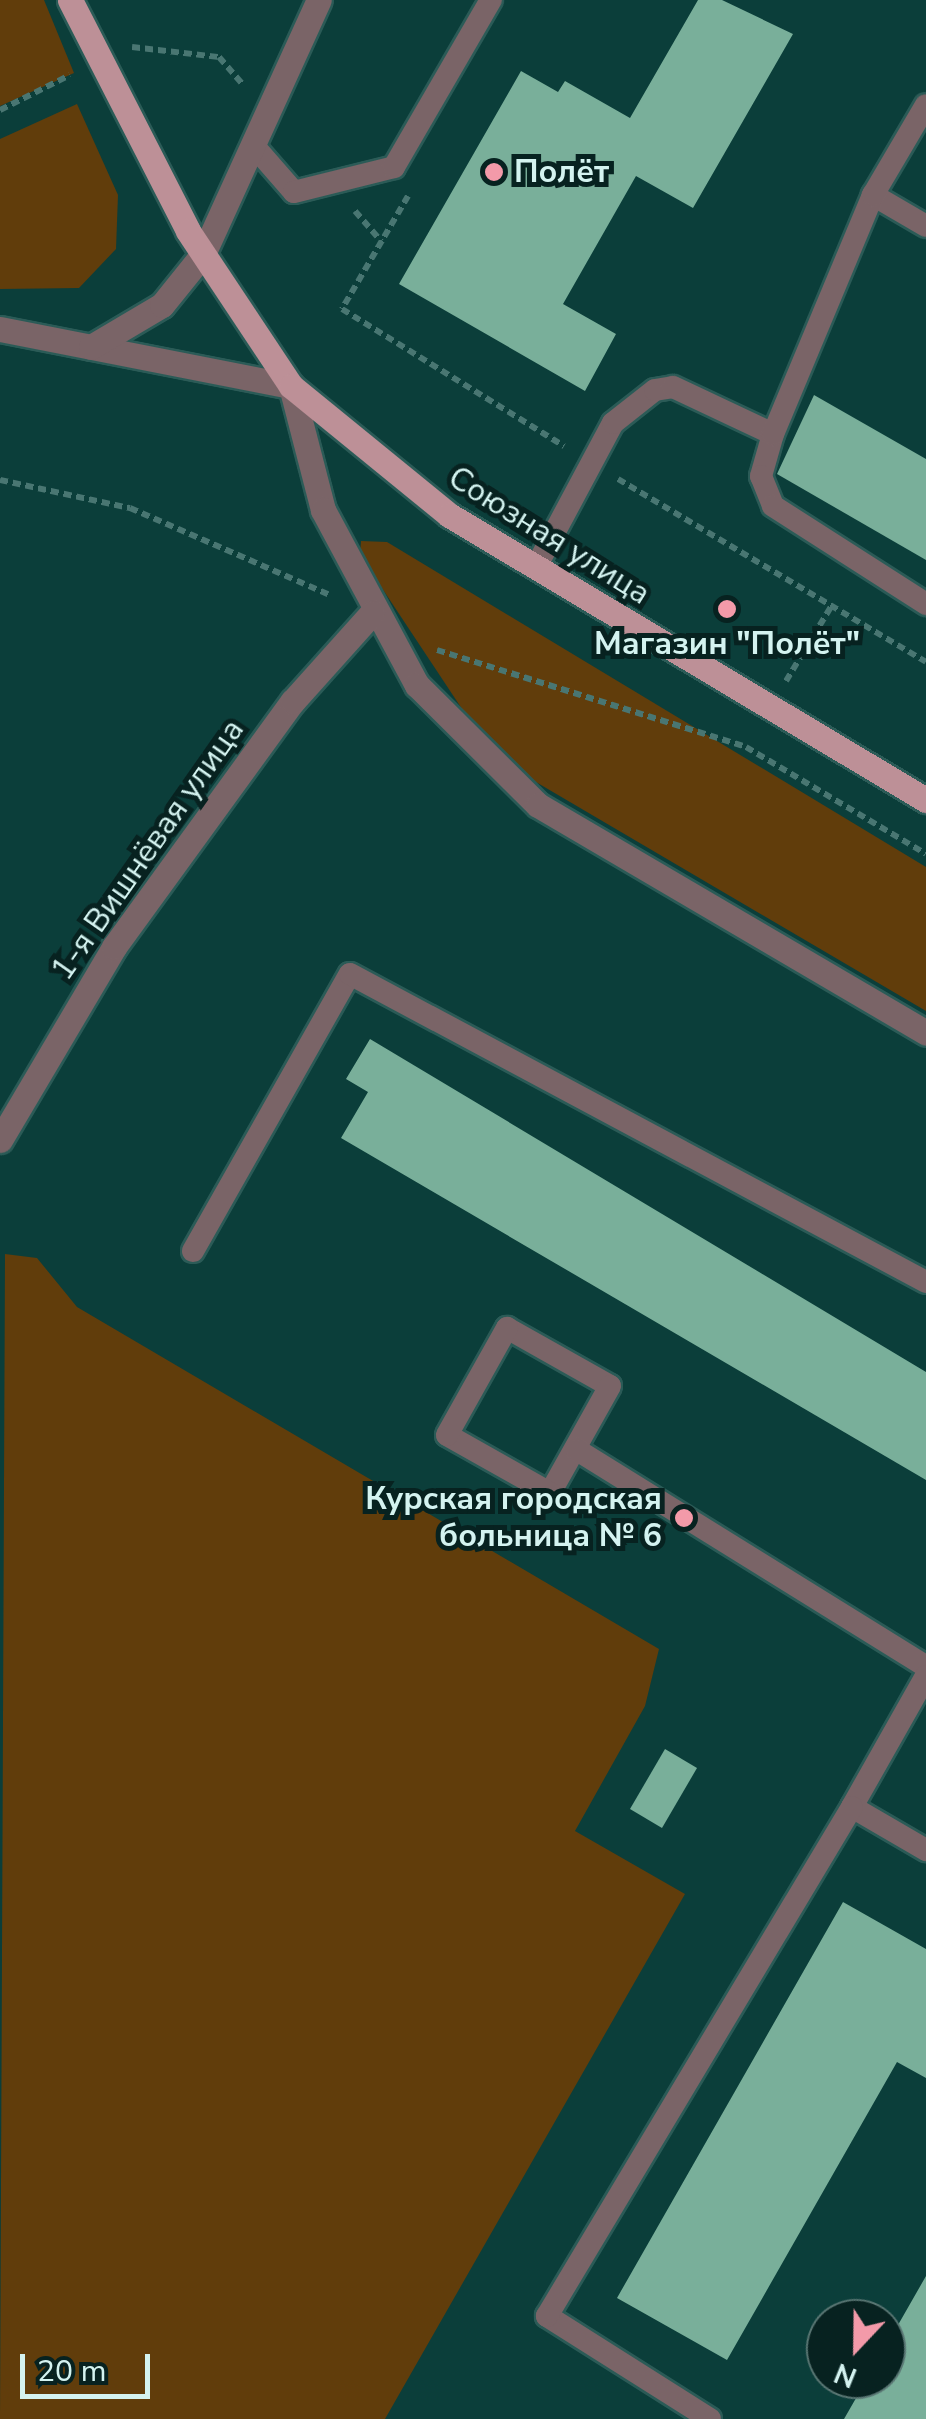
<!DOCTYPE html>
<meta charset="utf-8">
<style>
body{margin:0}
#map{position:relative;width:926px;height:2419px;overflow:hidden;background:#0b3e3a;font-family:"Nunito Sans",sans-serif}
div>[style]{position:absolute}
.green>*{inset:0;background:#613d0b}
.building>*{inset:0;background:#79af9a}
.path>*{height:6px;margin-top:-3px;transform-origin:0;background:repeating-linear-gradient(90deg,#497672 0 8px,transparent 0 13px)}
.roads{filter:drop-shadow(2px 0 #2b5b57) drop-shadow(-2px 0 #2b5b57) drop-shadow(0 2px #2b5b57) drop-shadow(0 -2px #2b5b57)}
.service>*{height:22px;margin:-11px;padding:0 11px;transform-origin:11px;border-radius:11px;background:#7a6467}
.minor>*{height:25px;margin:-12.5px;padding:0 12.5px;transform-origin:12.5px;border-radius:12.5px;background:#7a6467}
.tertiary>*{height:25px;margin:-12.5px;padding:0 12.5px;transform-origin:12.5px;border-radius:12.5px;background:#7a6467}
.primary>*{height:25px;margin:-12.5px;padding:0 12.5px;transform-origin:12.5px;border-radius:12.5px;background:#bd9097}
.dots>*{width:28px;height:28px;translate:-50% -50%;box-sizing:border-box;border:5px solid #072220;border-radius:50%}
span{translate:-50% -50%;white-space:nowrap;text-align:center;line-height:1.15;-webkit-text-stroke:10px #072220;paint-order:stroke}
.poi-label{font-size:32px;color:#d4f3f0;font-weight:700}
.left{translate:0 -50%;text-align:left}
.right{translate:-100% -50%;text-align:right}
.street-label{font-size:32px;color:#d4f3f0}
.north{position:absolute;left:806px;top:2299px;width:100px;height:100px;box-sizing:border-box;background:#072220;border:2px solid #597673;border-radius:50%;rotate:202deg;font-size:28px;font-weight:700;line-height:40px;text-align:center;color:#d4f3f0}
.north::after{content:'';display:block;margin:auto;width:35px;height:45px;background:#f39aa9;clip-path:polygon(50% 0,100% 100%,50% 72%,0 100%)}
.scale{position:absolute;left:20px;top:2354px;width:130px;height:45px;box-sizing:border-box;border:5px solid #d4f3f0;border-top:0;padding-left:12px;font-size:30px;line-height:35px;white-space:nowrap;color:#d4f3f0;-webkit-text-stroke:8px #072220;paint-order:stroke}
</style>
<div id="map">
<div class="green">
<i style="clip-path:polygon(0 0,44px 0,74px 73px,0 106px)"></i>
<i style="clip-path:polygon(77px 104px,118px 195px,116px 249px,79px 288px,0 289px,0 139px)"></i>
<i style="clip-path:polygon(361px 541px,387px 542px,926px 867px,926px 1011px,524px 775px,472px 724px,360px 555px)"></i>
<i style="clip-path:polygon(5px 1254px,37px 1258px,77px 1307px,659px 1649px,645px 1706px,575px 1831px,685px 1894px,385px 2419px,0 2419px)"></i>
</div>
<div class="building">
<i style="clip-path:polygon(698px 0,722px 0,793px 34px,693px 208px,636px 176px,563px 304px,616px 334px,585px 391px,399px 284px,521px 71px,558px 92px,565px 81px,630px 118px)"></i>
<i style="clip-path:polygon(814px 395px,926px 459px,926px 560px,777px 474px)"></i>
<i style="clip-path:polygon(370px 1039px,926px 1372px,926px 1480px,341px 1138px,368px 1092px,346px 1079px)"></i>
<i style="clip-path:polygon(665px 1749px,697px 1768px,662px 1828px,630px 1809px)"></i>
<i style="clip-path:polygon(843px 1902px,926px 1949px,926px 2078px,897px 2062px,727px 2360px,617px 2298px)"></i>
<i style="clip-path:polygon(926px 2276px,926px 2419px,844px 2419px,867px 2379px,886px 2379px,886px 2346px)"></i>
</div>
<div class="path">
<i style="left:132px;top:47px;width:88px;rotate:6.6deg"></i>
<i style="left:219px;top:57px;width:38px;rotate:49deg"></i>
<i style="left:0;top:110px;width:78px;rotate:-26.6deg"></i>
<i style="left:408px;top:196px;width:131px;rotate:120.3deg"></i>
<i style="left:342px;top:309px;width:261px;rotate:31.7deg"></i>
<i style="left:355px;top:211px;width:40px;rotate:49deg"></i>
<i style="left:618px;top:479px;width:358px;rotate:30.7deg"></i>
<i style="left:0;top:480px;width:133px;rotate:12.2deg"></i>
<i style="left:130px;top:508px;width:216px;rotate:23.5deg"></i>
<i style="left:437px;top:650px;width:324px;rotate:17.4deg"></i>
<i style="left:746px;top:747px;width:209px;rotate:30.7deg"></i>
<i style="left:786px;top:681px;width:89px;rotate:-58.8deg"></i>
</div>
<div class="roads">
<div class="service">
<i style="left:253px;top:145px;width:62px;rotate:48.9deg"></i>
<i style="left:294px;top:192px;width:103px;rotate:-14deg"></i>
<i style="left:394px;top:167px;width:193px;rotate:-59.9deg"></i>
<i style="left:873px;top:195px;width:61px;rotate:30.3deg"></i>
<i style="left:773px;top:434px;width:44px;rotate:105.9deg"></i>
<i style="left:761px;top:476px;width:32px;rotate:68deg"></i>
<i style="left:773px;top:506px;width:182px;rotate:32.6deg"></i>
<i style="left:536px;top:567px;width:163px;rotate:-61.9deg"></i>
<i style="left:613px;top:423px;width:53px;rotate:-38.2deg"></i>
<i style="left:655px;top:390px;width:18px;rotate:-9deg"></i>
<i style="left:673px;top:387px;width:110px;rotate:25.2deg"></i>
<i style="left:773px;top:434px;width:259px;rotate:-67.3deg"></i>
<i style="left:873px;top:195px;width:104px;rotate:-59.5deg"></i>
<i style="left:193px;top:1251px;width:318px;rotate:-60.5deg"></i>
<i style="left:350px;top:974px;width:653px;rotate:28.13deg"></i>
<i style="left:507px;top:1328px;width:118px;rotate:29.4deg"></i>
<i style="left:610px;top:1386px;width:123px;rotate:119.3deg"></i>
<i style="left:550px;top:1493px;width:118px;rotate:-150.6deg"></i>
<i style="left:447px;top:1435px;width:123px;rotate:-60.7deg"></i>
<i style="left:577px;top:1450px;width:410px;rotate:31.8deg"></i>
<i style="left:926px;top:1676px;width:150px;rotate:119.5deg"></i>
<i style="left:852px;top:1807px;width:86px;rotate:30.2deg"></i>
<i style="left:710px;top:2419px;width:193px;rotate:-147.7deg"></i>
<i style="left:547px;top:2316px;width:593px;rotate:-59.07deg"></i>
</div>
<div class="minor">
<i style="left:291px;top:386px;width:128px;rotate:75.5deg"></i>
<i style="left:323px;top:510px;width:199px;rotate:61.8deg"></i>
<i style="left:417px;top:685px;width:170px;rotate:44.8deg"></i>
<i style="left:538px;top:805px;width:450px;rotate:30.4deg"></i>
<i style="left:0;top:1140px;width:224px;rotate:-59.4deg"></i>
<i style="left:114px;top:947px;width:304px;rotate:-54deg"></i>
<i style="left:293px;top:701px;width:118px;rotate:-48.1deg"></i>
</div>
<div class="tertiary">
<i style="left:0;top:329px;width:297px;rotate:11.1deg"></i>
<i style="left:91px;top:347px;width:82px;rotate:-30.6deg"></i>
<i style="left:162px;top:305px;width:65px;rotate:-51.2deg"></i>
<i style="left:203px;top:254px;width:279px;rotate:-65.5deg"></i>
</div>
<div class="primary">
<i style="left:70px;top:0;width:259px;rotate:62.9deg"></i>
<i style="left:188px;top:231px;width:186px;rotate:56.4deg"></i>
<i style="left:291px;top:386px;width:204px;rotate:39.2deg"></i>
<i style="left:449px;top:515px;width:556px;rotate:30.86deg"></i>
</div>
</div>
<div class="dots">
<i style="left:494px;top:172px;background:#f39aa9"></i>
<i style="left:727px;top:609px;background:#f39aa9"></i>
<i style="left:684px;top:1518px;background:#f39aa9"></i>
</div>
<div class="poi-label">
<span class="left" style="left:514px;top:172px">Полёт</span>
<span style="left:727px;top:644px">Магазин "Полёт"</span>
<span class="right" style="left:662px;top:1518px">Курская городская<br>больница № 6</span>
</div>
<div class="street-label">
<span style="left:549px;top:536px;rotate:32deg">Союзная улица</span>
<span style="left:148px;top:850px;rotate:-55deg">1-я Вишнёвая улица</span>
</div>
<div class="north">N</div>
<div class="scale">20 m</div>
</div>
